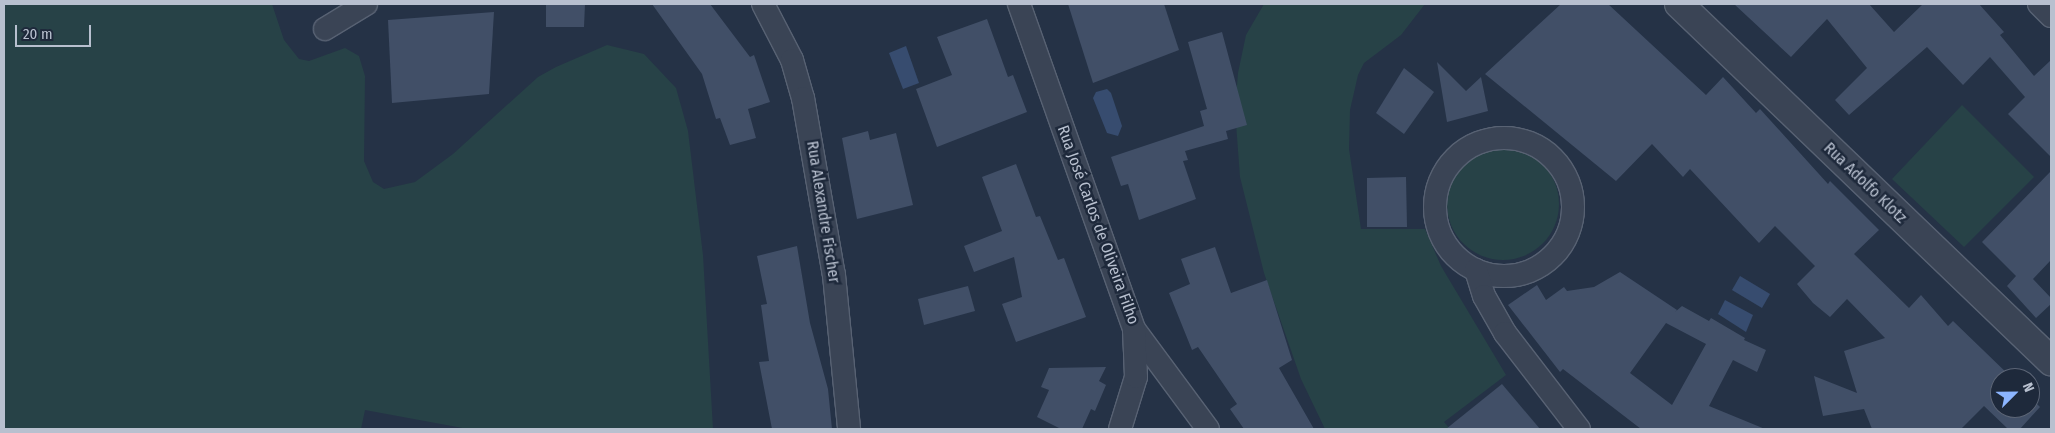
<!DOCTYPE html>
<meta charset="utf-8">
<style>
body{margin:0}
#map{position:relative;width:2055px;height:433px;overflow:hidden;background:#253246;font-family:"Fira Sans Condensed",sans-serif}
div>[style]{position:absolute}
.green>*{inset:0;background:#274247}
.round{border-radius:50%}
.water>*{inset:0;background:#374c6f}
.building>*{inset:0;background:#414f67}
.roads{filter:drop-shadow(1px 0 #586273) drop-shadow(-1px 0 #586273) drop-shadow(0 1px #586273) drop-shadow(0 -1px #586273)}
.minor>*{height:22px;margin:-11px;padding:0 11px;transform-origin:11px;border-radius:11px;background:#3a4455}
.minor>.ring{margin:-11px;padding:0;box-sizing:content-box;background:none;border:22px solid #3a4455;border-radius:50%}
.tertiary>*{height:28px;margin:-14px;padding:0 14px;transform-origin:14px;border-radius:14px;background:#3a4455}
span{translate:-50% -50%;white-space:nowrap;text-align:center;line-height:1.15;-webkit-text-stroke:5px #1e293b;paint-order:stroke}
.street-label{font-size:16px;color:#b8c0cf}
.frame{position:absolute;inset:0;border:5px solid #b8c0cf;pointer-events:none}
.north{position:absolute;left:1990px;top:368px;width:50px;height:50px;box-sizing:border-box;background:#1e293b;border:1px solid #5c6576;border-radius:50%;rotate:67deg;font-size:14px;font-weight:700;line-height:20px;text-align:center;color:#b8c0cf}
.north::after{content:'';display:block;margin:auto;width:18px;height:22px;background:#8cb5ff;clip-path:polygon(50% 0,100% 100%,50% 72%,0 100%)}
.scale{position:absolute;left:15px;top:25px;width:76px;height:22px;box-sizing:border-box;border:2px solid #b8c0cf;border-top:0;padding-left:6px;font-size:15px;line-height:18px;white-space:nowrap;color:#b8c0cf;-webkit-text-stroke:4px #1e293b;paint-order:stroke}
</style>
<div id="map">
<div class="green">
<i style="clip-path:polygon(4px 4px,272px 4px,284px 40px,299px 59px,309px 61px,345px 48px,359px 56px,365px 76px,364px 161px,373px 182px,384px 189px,415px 182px,453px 154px,538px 77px,556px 67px,607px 45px,644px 54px,676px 88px,688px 131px,703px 255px,713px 429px,468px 429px,365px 410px,361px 429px,4px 429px)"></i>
<i style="clip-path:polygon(1264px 4px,1425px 4px,1401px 35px,1364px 63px,1358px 75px,1350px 110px,1349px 149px,1361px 229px,1425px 229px,1441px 266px,1506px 375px,1444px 422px,1450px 429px,1325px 429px,1301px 379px,1264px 273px,1240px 177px,1235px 110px,1238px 73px,1246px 35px)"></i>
<i style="clip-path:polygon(1962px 105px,2034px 177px,1964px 247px,1892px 179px)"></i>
<i class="round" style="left:1447px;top:148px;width:112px;height:112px"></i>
</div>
<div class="water">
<i style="clip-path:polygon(906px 46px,919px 83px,903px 89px,889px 53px)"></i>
<i style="clip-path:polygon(1107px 89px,1111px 93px,1122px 126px,1118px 136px,1107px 133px,1093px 98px,1096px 92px)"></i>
<i style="clip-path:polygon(1740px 276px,1770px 294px,1762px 308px,1732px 290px)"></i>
<i style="clip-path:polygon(1725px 300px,1753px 315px,1746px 332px,1718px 314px)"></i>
</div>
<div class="building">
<i style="clip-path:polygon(546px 4px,585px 4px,584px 27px,546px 27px)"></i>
<i style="clip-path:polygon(652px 4px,710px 4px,750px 57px,754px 55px,770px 102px,748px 109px,756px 138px,730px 145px,720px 118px,716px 119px,702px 74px)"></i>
<i style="clip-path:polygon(1068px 4px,1164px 4px,1179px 50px,1093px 83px)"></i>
<i style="clip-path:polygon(1561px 4px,1608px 4px,1706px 95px,1723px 77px,1756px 113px,1760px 109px,1828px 184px,1830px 181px,1879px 230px,1854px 254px,1909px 308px,1921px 295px,1948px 326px,1953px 321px,2012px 378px,2000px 378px,2000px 408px,2030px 408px,2030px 397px,2040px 407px,2020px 429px,2008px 429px,1984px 406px,1961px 429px,1872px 429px,1864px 409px,1823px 416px,1814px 376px,1857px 393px,1844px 351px,1885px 338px,1847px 299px,1830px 317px,1813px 303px,1797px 284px,1815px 266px,1775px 226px,1759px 243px,1690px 169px,1683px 177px,1652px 144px,1616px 181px,1485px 74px)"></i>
<i style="clip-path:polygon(1734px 4px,1869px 4px,1894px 32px,1923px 4px,1979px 4px,2004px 32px,2000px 35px,2034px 76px,2051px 60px,2051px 157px,2008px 114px,2025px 97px,1990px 57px,1963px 85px,1927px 47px,1849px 115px,1835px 100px,1867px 68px,1827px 19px,1791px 57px)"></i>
<i style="clip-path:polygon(494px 12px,489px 94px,392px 103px,388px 20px)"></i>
<i style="clip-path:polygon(987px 19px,1008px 77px,1013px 75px,1027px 112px,937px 147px,916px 89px,952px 75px,937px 37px)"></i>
<i style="clip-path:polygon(1222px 32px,1247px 125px,1226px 131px,1228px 139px,1185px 151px,1188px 160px,1183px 161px,1196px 199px,1139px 220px,1128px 184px,1121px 186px,1111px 157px,1204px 126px,1200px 111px,1207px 109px,1188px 42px)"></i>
<i style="clip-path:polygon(1437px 62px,1466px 91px,1481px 77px,1488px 111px,1447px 122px)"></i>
<i style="clip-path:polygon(1404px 68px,1434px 92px,1404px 134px,1376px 113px)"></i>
<i style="clip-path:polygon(868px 131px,870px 140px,896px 133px,913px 205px,857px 219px,842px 138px)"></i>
<i style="clip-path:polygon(1016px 164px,1036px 217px,1040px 216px,1058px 260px,1064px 258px,1086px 317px,1016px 342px,1002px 304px,1022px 297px,1014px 257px,974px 272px,964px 246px,1002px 231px,982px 177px)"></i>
<i style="clip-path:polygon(2051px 171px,2051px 260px,2033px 279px,2051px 298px,2051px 304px,2036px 318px,2007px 286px,2016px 276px,1982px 242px)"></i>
<i style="clip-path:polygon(1406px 177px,1407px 227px,1367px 227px,1367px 178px)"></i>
<i style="clip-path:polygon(797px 246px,810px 323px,828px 389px,832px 429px,772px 429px,759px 362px,769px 361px,761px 305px,767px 304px,757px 256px)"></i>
<i style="clip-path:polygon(1215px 247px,1231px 293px,1267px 280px,1292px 360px,1279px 368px,1314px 429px,1244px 429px,1230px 409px,1237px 404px,1198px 347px,1192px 350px,1169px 293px,1190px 284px,1181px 259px)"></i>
<i style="clip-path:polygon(evenodd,1620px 272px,1677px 310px,1675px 312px,1682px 306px,1709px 321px,1711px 318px,1745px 338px,1744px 340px,1766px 350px,1757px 372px,1733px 360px,1709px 406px,1765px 429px,1641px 429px,1563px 369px,1560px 372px,1508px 305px,1537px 285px,1546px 300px,1564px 287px,1567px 291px,1594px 287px,1620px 272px,1666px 323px,1706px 344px,1672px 405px,1630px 373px,1666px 323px)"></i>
<i style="clip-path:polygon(968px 286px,975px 311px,924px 325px,918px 299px)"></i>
<i style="clip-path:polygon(1106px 367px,1099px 381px,1106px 385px,1095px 411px,1091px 409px,1082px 429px,1061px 429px,1037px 417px,1049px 390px,1041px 387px,1049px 368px)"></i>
<i style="clip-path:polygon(1502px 384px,1540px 429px,1446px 429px)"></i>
</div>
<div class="roads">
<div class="minor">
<i style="left:763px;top:4px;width:63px;rotate:62.6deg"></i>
<i style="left:792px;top:60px;width:40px;rotate:74deg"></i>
<i style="left:803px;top:98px;width:180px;rotate:80.1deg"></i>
<i style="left:834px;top:275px;width:155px;rotate:84.4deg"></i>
<i style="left:1019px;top:4px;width:345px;rotate:70.5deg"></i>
<i style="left:1134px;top:329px;width:124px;rotate:53.5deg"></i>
<i style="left:2039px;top:4px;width:17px;rotate:45deg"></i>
<i style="left:325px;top:29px;width:48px;rotate:-31.4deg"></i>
<i class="ring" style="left:1435px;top:138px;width:116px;height:116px"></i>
<i style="left:1476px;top:270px;width:27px;rotate:73deg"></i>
<i style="left:1484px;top:296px;width:43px;rotate:60.4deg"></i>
<i style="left:1505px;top:333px;width:121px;rotate:52.4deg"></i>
<i style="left:1120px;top:429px;width:54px;rotate:-72.9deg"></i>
<i style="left:1136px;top:377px;width:47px;rotate:-92.4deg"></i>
</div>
<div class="tertiary">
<i style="left:1679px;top:4px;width:516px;rotate:43.82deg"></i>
</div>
</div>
<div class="street-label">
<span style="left:1865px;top:183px;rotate:44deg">Rua Adolfo Klotz</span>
<span style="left:823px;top:212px;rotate:81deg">Rua Alexandre Fischer</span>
<span style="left:1098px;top:225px;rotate:70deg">Rua José Carlos de Oliveira Filho</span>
</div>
<div class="frame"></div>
<div class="north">N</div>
<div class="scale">20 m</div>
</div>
